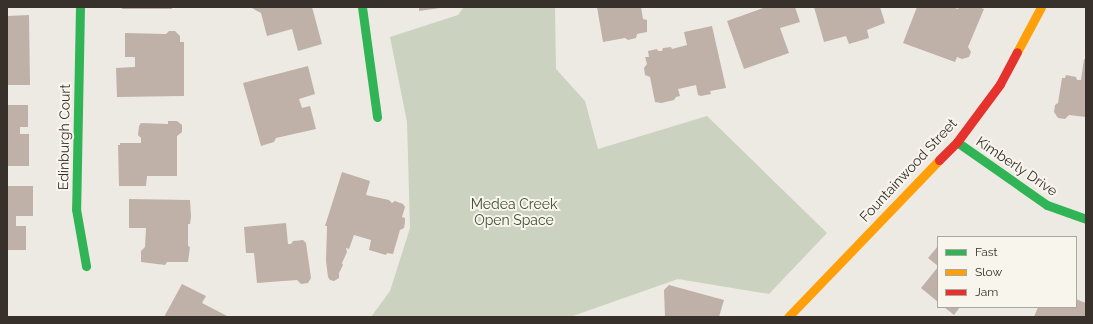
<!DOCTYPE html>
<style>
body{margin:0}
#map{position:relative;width:1093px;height:324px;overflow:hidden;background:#edeae4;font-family:Raleway,sans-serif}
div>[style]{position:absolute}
.green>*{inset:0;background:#ccd2c0}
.building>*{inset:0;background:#bfb1a8}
.fast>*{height:9px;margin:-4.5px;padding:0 4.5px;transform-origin:4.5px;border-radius:4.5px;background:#30b455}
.slow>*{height:9px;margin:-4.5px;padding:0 4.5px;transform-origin:4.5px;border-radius:4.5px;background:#ff9f0a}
.jam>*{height:9px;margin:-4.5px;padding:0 4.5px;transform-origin:4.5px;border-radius:4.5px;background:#e5322d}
span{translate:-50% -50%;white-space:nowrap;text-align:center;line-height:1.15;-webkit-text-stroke:4px #f8f5ec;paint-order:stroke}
.street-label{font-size:14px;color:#37302b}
.park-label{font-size:14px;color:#425231}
.frame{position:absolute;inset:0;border:8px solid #37302b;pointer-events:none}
.legend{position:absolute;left:937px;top:236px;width:140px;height:72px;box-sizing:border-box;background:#f8f5ec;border:1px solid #aba69f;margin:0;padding:5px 7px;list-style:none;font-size:12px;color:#37302b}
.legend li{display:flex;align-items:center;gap:8px;height:20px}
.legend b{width:20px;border:1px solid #aba69f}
</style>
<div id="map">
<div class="green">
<i style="clip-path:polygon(464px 7px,555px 7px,556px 69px,585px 101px,598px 149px,707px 116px,827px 233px,769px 294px,678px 279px,570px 317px,371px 317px,390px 291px,410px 228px,407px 122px,390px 37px,458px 15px)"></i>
</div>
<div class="building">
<i style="clip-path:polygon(122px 7px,172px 7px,172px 9px,122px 9px)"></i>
<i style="clip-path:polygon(250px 7px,312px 7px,322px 44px,298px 51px,292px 29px,267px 36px,261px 13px)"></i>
<i style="clip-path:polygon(419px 7px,439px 7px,440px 8px,419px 11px)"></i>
<i style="clip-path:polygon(597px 7px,641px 7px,643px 19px,647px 20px,647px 32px,637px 34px,636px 38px,628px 40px,625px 38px,603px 42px)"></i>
<i style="clip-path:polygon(766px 7px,795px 7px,800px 22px,780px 28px,789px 53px,744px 69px,727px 21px)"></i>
<i style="clip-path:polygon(814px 7px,880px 7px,885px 23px,867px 30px,869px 38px,849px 44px,846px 36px,824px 42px)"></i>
<i style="clip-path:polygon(917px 7px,952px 7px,958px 9px,959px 7px,978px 7px,984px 9px,968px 47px,971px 52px,969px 57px,962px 59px,957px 57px,955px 62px,903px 43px)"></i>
<i style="clip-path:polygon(29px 15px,30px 85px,7px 85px,7px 16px)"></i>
<i style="clip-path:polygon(712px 26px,726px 88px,710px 91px,711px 94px,701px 96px,698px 95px,696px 85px,678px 89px,680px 96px,676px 97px,674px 100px,661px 103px,655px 102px,650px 77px,645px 75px,644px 68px,647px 64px,645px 57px,649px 57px,648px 51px,657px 49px,658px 51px,662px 51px,663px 48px,671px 47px,672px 49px,687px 45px,684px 32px)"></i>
<i style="clip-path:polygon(169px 31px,175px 31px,180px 36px,180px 42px,184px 42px,184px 96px,117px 97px,116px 68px,135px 67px,135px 57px,125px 57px,125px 33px,166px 34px)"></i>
<i style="clip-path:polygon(1084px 59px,1086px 60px,1086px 117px,1069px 115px,1065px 119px,1058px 118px,1054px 112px,1055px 105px,1058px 103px,1062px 78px,1065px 78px,1066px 75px,1076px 77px,1077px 80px,1081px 80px)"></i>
<i style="clip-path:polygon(308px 66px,315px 94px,299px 99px,302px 108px,310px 106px,316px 129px,276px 138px,274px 142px,261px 146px,243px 83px)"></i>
<i style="clip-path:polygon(7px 105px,28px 105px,28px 127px,20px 127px,20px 134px,29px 134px,29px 166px,7px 166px)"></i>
<i style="clip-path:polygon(168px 121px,177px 121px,182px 125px,182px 132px,177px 136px,177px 176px,147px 176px,146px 186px,119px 186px,118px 145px,120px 145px,120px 143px,141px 143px,141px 138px,138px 135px,139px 126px,141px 123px,168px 124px)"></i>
<i style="clip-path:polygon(342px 172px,370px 181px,366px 195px,389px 200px,392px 203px,395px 201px,403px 204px,405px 207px,402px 217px,405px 218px,405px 222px,404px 228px,400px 230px,393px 254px,387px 253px,386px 255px,369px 250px,371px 240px,354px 235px,349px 249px,346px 248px,347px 252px,342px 263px,343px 265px,339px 273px,339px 278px,334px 281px,330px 280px,328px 277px,326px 261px,327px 226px,325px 226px)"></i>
<i style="clip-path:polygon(7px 186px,33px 186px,33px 216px,16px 216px,16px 226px,26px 226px,26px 250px,7px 250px)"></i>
<i style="clip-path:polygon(129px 199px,190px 200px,191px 217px,190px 224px,188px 224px,188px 246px,190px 247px,188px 262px,167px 262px,165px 265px,141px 262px,141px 251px,145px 247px,146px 228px,129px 228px)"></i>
<i style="clip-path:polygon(286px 223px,288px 244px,291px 244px,293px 241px,303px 240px,306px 243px,311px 278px,308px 283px,301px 284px,297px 280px,257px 283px,254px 253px,246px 253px,244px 227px)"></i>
<i style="clip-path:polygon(938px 246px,938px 266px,928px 258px)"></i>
<i style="clip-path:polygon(938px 267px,938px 302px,921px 288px)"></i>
<i style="clip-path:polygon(182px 284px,206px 296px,202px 303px,229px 317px,164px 317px)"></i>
<i style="clip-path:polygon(669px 285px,724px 300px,719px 317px,665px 317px,664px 290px)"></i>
<i style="clip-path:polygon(1076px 299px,1086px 303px,1086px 317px,1034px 317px,1038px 307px,1076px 307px)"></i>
<i style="clip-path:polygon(944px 307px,960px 307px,954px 315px)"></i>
</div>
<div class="fast">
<i style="left:80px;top:7px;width:202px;rotate:91.1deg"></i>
<i style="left:76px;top:209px;width:58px;rotate:80deg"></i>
<i style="left:362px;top:7px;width:111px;rotate:82.2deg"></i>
<i style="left:957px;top:142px;width:110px;rotate:35deg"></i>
<i style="left:1047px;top:205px;width:41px;rotate:19.7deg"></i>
</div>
<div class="slow">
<i style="left:1017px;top:52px;width:51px;rotate:-61.9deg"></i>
<i style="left:788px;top:317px;width:218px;rotate:-46.1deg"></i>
</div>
<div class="jam">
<i style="left:939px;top:160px;width:25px;rotate:-45deg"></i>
<i style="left:957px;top:142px;width:72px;rotate:-53.4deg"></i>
<i style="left:1000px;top:84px;width:36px;rotate:-62deg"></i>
</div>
<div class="street-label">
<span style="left:64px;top:137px;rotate:-89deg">Edinburgh Court</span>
<span style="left:1017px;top:166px;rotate:34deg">Kimberly Drive</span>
<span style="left:908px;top:170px;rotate:-47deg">Fountainwood Street</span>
</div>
<div class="park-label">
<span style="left:514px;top:212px">Medea Creek<br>Open Space</span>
</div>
<div class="frame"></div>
<ul class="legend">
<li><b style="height:5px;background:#30b455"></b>Fast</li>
<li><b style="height:5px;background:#ff9f0a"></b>Slow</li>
<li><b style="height:5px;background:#e5322d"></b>Jam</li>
</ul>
</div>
